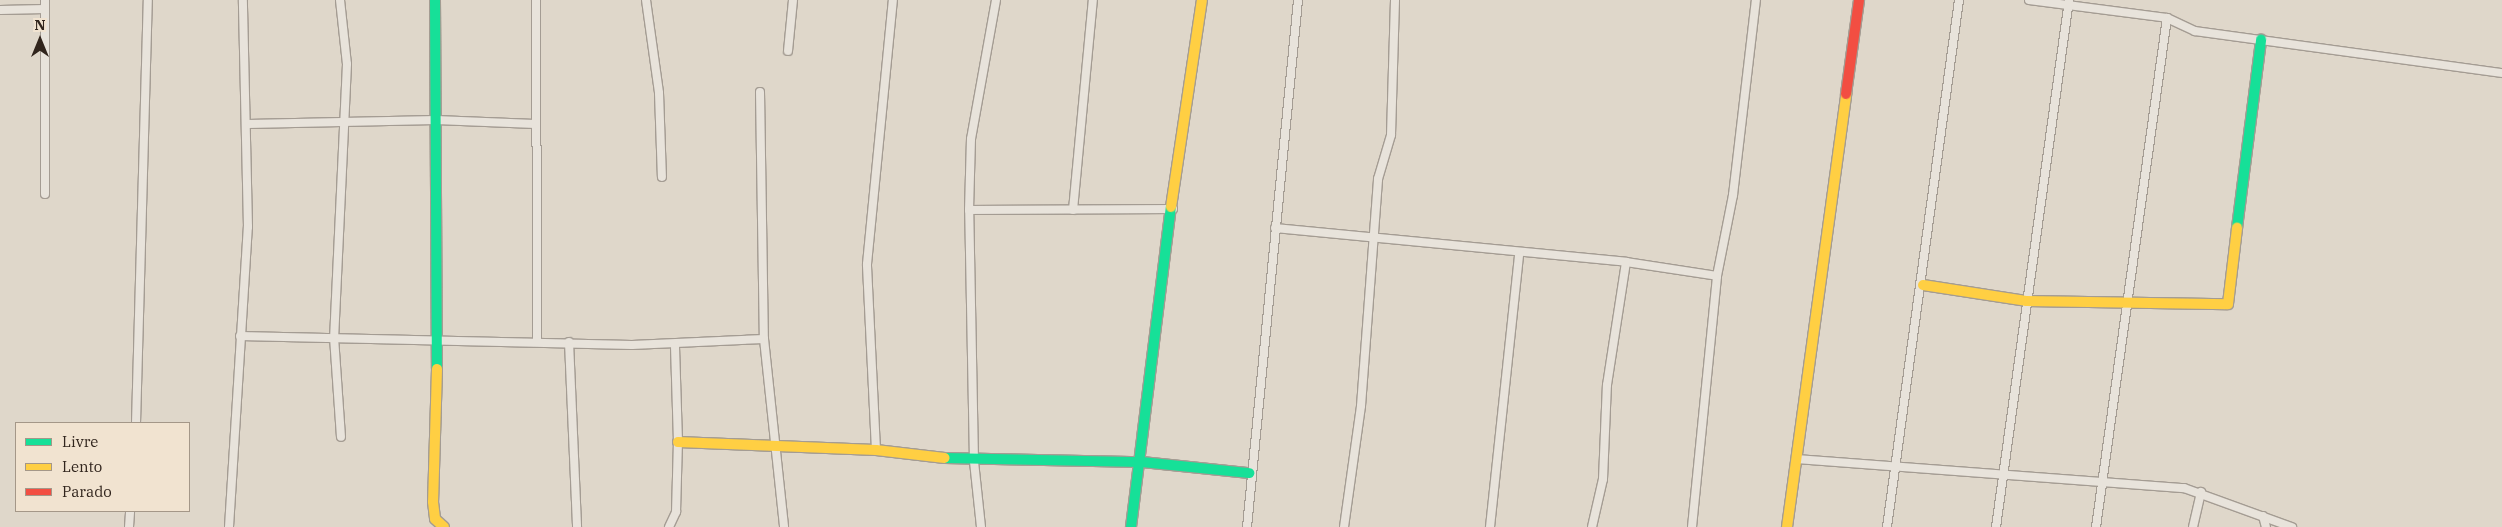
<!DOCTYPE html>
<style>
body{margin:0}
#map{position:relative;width:2502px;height:527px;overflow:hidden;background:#dfd7ca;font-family:"IBM Plex Serif",serif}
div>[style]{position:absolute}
.roads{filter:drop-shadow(1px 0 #a49c93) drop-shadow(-1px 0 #a49c93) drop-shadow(0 1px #a49c93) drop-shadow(0 -1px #a49c93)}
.street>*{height:8px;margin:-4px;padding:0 4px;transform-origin:4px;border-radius:4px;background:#e8e3db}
.fast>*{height:10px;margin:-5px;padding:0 5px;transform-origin:5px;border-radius:5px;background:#16e098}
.slow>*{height:10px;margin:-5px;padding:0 5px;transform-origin:5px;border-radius:5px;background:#ffcf43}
.jam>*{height:10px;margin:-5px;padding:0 5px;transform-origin:5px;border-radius:5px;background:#f24e42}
span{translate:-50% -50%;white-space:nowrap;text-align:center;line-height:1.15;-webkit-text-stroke:4px #f1e3d0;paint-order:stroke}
.legend{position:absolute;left:15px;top:422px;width:175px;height:90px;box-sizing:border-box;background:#f1e3d0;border:1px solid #a49788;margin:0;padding:6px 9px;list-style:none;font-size:15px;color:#31251d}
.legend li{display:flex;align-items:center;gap:10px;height:25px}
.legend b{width:25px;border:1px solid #a49788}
.north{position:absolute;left:15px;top:15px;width:50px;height:50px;-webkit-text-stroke:4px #f1e3d0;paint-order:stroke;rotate:0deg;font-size:14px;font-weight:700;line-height:20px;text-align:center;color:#31251d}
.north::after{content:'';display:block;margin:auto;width:18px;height:22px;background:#31251d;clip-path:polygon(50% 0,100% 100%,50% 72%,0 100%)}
</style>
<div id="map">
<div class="roads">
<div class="street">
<i style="left:45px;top:0;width:194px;rotate:90deg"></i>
<i style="left:340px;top:0;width:64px;rotate:83.8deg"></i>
<i style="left:347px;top:64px;width:273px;rotate:92.7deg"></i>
<i style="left:334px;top:337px;width:100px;rotate:86deg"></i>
<i style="left:536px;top:0;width:341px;rotate:89.8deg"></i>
<i style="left:646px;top:0;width:94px;rotate:82deg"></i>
<i style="left:659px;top:93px;width:84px;rotate:88deg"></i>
<i style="left:2029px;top:0;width:139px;rotate:7.4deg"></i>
<i style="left:2167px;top:18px;width:31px;rotate:25deg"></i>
<i style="left:2195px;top:31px;width:310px;rotate:7.8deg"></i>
<i style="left:0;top:10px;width:45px;rotate:-1.3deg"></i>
<i style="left:788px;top:51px;width:51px;rotate:-84.4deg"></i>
<i style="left:760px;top:92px;width:247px;rotate:89.1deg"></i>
<i style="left:764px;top:339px;width:189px;rotate:83.9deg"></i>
<i style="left:248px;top:124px;width:188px;rotate:-1.2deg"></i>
<i style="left:436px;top:120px;width:99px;rotate:2.3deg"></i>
<i style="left:969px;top:210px;width:204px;rotate:-0.3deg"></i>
<i style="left:1073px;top:210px;width:211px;rotate:-84.6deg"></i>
<i style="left:1275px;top:228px;width:353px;rotate:5.5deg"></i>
<i style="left:1626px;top:262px;width:92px;rotate:8.7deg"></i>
<i style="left:240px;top:336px;width:392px;rotate:1.3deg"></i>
<i style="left:632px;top:345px;width:132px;rotate:-2.6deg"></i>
<i style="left:569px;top:342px;width:185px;rotate:87.5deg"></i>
<i style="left:136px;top:423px;width:423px;rotate:-88.4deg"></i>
<i style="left:876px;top:450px;width:186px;rotate:-92.8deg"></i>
<i style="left:867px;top:264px;width:265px;rotate:-84.4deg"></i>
<i style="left:1797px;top:459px;width:388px;rotate:4.3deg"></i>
<i style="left:2184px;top:488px;width:115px;rotate:19.9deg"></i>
<i style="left:2263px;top:516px;width:11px;rotate:75deg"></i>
<i style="left:129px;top:527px;width:16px;rotate:-86deg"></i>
<i style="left:229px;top:527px;width:301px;rotate:-86.4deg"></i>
<i style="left:248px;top:227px;width:227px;rotate:-91.3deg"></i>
<i style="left:669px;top:527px;width:17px;rotate:-65deg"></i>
<i style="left:676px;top:512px;width:70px;rotate:-88.4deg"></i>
<i style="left:678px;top:442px;width:98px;rotate:-91.8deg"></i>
<i style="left:981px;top:527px;width:66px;rotate:-96.1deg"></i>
<i style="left:974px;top:461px;width:251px;rotate:-91.1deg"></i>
<i style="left:969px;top:210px;width:71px;rotate:-88.4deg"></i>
<i style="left:971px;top:139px;width:141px;rotate:-79.8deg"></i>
<i style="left:1247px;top:527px;width:529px;rotate:-84.47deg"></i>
<i style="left:1344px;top:527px;width:122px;rotate:-82deg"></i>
<i style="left:1361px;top:406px;width:228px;rotate:-85.7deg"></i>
<i style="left:1378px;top:179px;width:46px;rotate:-73.5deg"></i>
<i style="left:1391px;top:135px;width:135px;rotate:-88.3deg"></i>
<i style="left:1490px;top:527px;width:275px;rotate:-83.9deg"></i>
<i style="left:1592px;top:527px;width:49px;rotate:-77.1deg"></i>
<i style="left:1603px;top:479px;width:94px;rotate:-87.6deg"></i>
<i style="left:1607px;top:385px;width:124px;rotate:-81.2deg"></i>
<i style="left:1692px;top:527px;width:252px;rotate:-84.3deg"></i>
<i style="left:1717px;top:276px;width:83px;rotate:-78.8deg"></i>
<i style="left:1733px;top:195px;width:196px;rotate:-83.3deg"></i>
<i style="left:1887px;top:527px;width:532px;rotate:-82.22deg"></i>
<i style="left:1996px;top:527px;width:532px;rotate:-82.11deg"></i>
<i style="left:2096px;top:527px;width:514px;rotate:-82.06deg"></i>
<i style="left:2193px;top:527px;width:36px;rotate:-77deg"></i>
</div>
<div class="fast">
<i style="left:435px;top:0;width:369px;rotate:89.7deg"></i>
<i style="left:2237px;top:228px;width:190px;rotate:-82.7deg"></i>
<i style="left:945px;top:458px;width:197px;rotate:1.2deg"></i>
<i style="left:1142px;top:462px;width:108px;rotate:5.9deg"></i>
<i style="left:1131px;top:527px;width:322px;rotate:-82.9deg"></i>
</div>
<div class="slow">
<i style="left:1171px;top:207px;width:209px;rotate:-81.5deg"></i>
<i style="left:1923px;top:285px;width:104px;rotate:8.8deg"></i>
<i style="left:2026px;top:301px;width:202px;rotate:0.9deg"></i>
<i style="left:2228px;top:304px;width:77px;rotate:-83.2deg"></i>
<i style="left:437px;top:369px;width:133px;rotate:91.7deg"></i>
<i style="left:433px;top:502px;width:17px;rotate:83deg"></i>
<i style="left:435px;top:519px;width:12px;rotate:42deg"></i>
<i style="left:678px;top:442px;width:198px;rotate:2.3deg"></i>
<i style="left:876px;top:450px;width:69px;rotate:6.6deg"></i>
<i style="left:1787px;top:527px;width:437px;rotate:-82.2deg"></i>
</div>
<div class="jam">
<i style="left:1846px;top:94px;width:95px;rotate:-82.1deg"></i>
</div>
</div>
<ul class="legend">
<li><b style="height:6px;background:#16e098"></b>Livre</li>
<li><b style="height:6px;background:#ffcf43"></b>Lento</li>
<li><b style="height:6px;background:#f24e42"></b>Parado</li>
</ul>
<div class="north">N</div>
</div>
